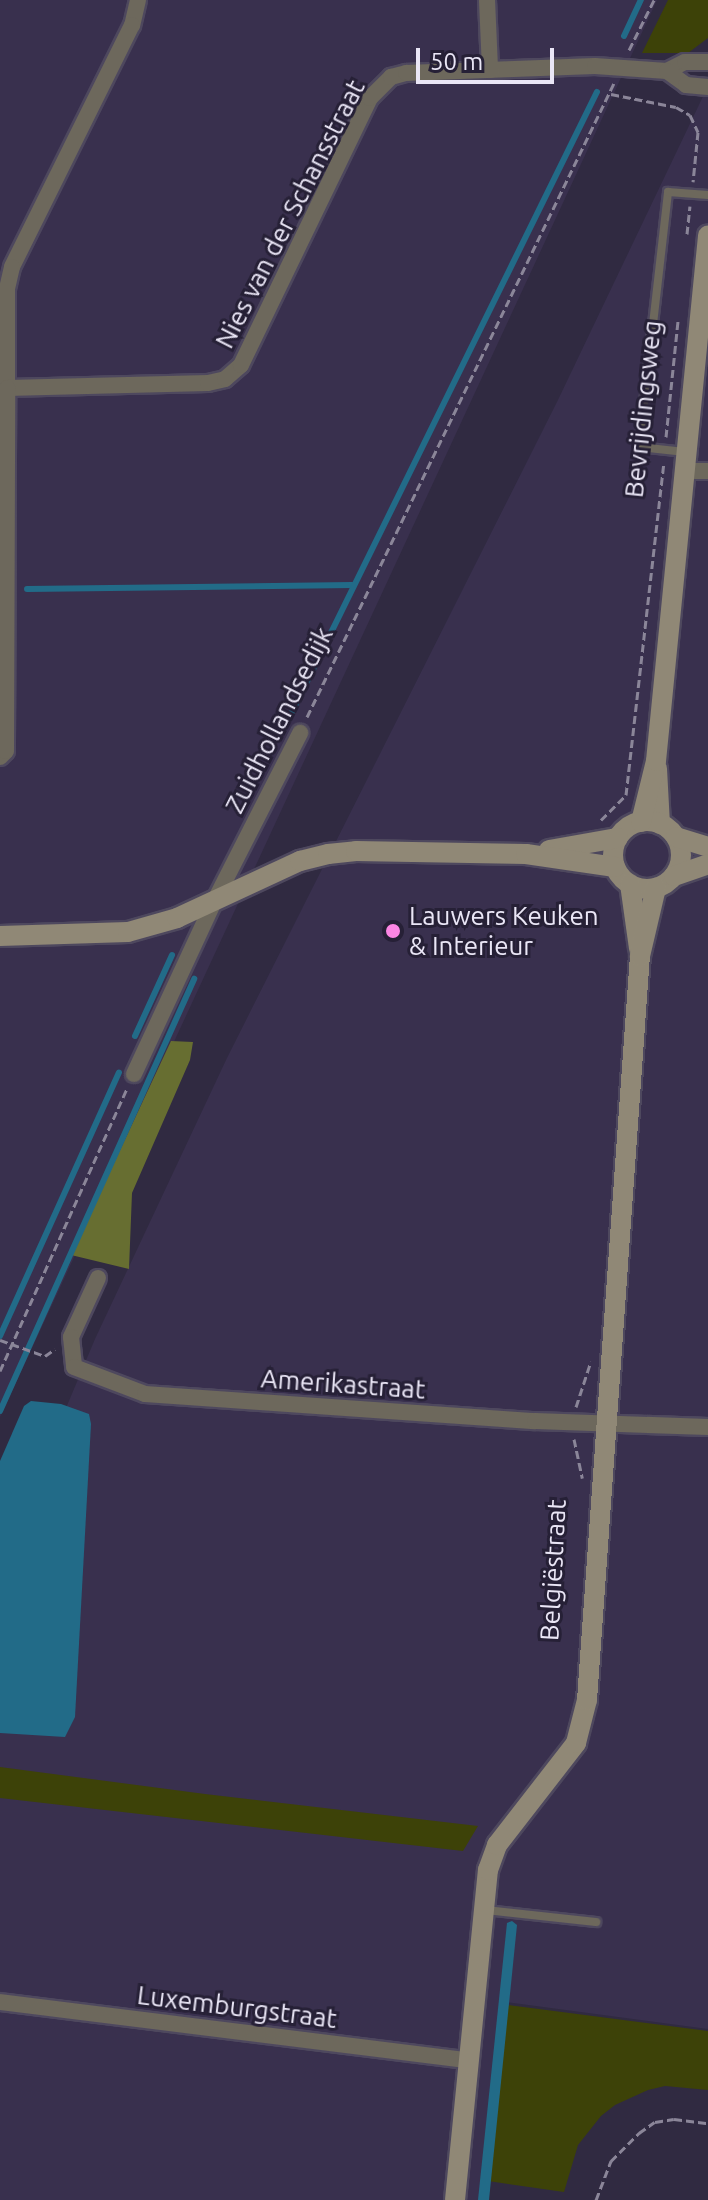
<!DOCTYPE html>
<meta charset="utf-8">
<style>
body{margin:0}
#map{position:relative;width:708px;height:2200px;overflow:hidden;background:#302a41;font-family:Ubuntu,sans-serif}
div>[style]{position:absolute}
.built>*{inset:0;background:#39304e}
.green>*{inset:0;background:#3d4208}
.forest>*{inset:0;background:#676e31}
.water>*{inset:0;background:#226b88}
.stream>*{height:6px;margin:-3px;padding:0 3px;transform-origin:3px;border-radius:3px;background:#226b88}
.path>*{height:3px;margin-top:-1.5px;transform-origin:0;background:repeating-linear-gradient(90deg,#8b8699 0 8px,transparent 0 12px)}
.roads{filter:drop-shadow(2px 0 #4e485e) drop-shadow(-2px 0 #4e485e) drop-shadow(0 2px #4e485e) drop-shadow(0 -2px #4e485e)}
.lane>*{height:8px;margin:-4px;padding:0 4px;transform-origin:4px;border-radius:4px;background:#6d685c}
.street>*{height:16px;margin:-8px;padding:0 8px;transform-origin:8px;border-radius:8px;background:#6d685c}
.secondary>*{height:20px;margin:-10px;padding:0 10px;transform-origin:10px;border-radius:10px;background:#908876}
.secondary>.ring{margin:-10px;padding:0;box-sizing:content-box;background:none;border:20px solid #908876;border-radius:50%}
.dots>*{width:22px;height:22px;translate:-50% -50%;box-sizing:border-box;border:4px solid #262036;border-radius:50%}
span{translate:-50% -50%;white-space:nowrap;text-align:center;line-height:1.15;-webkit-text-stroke:6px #262036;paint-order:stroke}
.street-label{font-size:26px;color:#eae6f6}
.poi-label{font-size:26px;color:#eae6f6}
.left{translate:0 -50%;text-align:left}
.scale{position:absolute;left:416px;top:48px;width:138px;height:36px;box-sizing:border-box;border:4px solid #eae6f6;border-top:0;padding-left:10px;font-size:24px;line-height:28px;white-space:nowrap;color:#eae6f6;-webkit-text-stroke:6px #262036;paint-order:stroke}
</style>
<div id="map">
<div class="built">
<i style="clip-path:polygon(0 0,657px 0,0 1417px)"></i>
<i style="clip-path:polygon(708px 86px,708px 2029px,506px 2002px,482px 2200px,0 2200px,0 1565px,95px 1339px,227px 1058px,557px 402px)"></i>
</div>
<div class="green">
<i style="clip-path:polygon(668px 0,708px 0,708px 38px,688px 53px,642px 53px)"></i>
<i style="clip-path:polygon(0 1767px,205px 1794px,478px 1826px,463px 1851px,0 1798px)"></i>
<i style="clip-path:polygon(508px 2005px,708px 2031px,708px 2090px,665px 2086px,648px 2090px,615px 2105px,601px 2116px,578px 2145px,564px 2192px,488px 2181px)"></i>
</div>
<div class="forest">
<i style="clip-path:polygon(171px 1041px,193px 1042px,190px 1060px,132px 1193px,129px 1269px,71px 1255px)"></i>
</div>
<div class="water">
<i style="clip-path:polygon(31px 1401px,61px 1404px,89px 1414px,91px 1424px,75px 1717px,65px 1737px,0 1733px,0 1461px,24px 1406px)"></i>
<i style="clip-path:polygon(512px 1921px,517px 1925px,489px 2200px,478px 2200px,507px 1923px)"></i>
</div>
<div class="stream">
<i style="left:624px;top:36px;width:40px;rotate:-65deg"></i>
<i style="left:27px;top:589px;width:325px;rotate:-0.7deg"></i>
<i style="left:292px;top:712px;width:691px;rotate:-63.81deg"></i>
<i style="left:135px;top:1036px;width:89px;rotate:-65.4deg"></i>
<i style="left:0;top:1336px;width:289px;rotate:-65.7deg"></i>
<i style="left:0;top:1411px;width:474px;rotate:-65.8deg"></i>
</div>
<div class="path">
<i style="left:629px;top:50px;width:56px;rotate:-63.4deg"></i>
<i style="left:611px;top:94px;width:66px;rotate:11.3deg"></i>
<i style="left:676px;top:107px;width:16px;rotate:30deg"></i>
<i style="left:690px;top:115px;width:19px;rotate:65deg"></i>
<i style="left:698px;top:132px;width:50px;rotate:95.7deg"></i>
<i style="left:687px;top:234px;width:28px;rotate:-84deg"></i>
<i style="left:666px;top:437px;width:117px;rotate:-84.1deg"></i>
<i style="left:307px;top:717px;width:704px;rotate:-64.16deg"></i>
<i style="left:626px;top:795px;width:333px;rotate:-83.5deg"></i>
<i style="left:601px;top:820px;width:35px;rotate:-45deg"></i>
<i style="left:0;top:1340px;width:48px;rotate:19.6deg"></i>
<i style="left:45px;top:1356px;width:12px;rotate:-35deg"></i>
<i style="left:0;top:1371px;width:310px;rotate:-65.8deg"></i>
<i style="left:576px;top:1407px;width:48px;rotate:-71.9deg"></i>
<i style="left:574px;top:1439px;width:40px;rotate:78deg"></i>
<i style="left:596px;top:2200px;width:42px;rotate:-69deg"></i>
<i style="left:611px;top:2161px;width:40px;rotate:-45deg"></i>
<i style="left:639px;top:2133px;width:19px;rotate:-35deg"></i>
<i style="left:655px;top:2122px;width:19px;rotate:-9deg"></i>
<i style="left:674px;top:2119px;width:34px;rotate:7deg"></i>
</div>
<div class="roads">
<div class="lane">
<i style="left:685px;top:452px;width:46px;rotate:-173.8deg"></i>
<i style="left:639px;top:447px;width:257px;rotate:-83.5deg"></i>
<i style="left:668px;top:192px;width:40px;rotate:4.3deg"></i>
<i style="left:485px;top:1910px;width:112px;rotate:6.2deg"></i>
</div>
<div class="street">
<i style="left:138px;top:0;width:26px;rotate:103deg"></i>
<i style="left:132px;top:25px;width:270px;rotate:116.4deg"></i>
<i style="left:12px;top:267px;width:23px;rotate:103deg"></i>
<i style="left:7px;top:289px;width:99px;rotate:90deg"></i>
<i style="left:7px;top:388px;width:201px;rotate:-1.4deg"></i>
<i style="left:208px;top:383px;width:17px;rotate:-13deg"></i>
<i style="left:225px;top:379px;width:21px;rotate:-41deg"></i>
<i style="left:241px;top:365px;width:297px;rotate:-64.2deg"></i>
<i style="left:370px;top:98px;width:30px;rotate:-45deg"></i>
<i style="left:391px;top:77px;width:16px;rotate:-15deg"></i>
<i style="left:406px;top:73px;width:189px;rotate:-2.1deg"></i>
<i style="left:595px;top:66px;width:72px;rotate:4deg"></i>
<i style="left:667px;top:71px;width:20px;rotate:-27deg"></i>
<i style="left:685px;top:62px;width:23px"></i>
<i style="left:487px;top:0;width:70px;rotate:87.5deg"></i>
<i style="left:667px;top:71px;width:24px;rotate:36deg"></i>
<i style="left:686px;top:85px;width:22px;rotate:5deg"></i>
<i style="left:686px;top:471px;width:22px"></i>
<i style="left:0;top:757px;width:8px;rotate:-45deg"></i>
<i style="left:6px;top:751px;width:363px;rotate:-89.8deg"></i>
<i style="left:134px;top:1074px;width:190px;rotate:-65.1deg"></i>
<i style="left:214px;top:902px;width:190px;rotate:-63deg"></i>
<i style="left:98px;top:1278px;width:65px;rotate:114.6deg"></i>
<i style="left:71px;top:1337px;width:30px;rotate:84deg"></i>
<i style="left:74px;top:1367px;width:76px;rotate:20.8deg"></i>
<i style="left:145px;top:1394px;width:391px;rotate:4deg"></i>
<i style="left:535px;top:1421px;width:173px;rotate:2deg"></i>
<i style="left:0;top:2002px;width:472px;rotate:7.1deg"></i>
</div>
<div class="secondary">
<i style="left:657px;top:769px;width:55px;rotate:86.9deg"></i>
<i class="ring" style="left:613px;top:821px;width:48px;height:48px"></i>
<i style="left:641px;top:822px;width:63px;rotate:-76.2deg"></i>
<i style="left:656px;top:761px;width:528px;rotate:-84.34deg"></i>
<i style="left:676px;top:837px;width:34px;rotate:17deg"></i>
<i style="left:549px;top:850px;width:70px;rotate:-9.9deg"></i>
<i style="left:674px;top:876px;width:36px;rotate:-19deg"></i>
<i style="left:630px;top:884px;width:65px;rotate:82deg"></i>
<i style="left:0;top:936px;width:128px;rotate:-1.8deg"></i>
<i style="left:128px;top:932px;width:51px;rotate:-15.9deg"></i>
<i style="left:177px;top:918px;width:136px;rotate:-24.9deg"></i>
<i style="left:300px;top:861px;width:29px;rotate:-14deg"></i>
<i style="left:328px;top:854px;width:28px;rotate:-6deg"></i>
<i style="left:356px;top:851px;width:170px;rotate:1deg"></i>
<i style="left:526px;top:854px;width:90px;rotate:8.3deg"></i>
<i style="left:455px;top:2200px;width:332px;rotate:-84.3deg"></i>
<i style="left:488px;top:1870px;width:27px;rotate:-70deg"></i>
<i style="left:497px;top:1845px;width:129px;rotate:-52.2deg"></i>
<i style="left:576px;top:1743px;width:44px;rotate:-75.7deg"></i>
<i style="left:587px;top:1700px;width:746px;rotate:-85.93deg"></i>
<i style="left:640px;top:956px;width:70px;rotate:-76.8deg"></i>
</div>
</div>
<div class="dots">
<i style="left:393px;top:931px;background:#fc86e4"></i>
</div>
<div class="street-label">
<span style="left:290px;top:214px;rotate:-63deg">Nies van der Schansstraat</span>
<span style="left:643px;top:409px;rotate:-84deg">Bevrijdingsweg</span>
<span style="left:279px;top:720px;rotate:-63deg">Zuidhollandsedijk</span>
<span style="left:343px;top:1384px;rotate:4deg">Amerikastraat</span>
<span style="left:553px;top:1570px;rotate:-87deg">Belgiëstraat</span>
<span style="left:237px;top:2007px;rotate:7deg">Luxemburgstraat</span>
</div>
<div class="poi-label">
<span class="left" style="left:409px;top:931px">Lauwers Keuken<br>&amp; Interieur</span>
</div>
<div class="scale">50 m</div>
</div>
